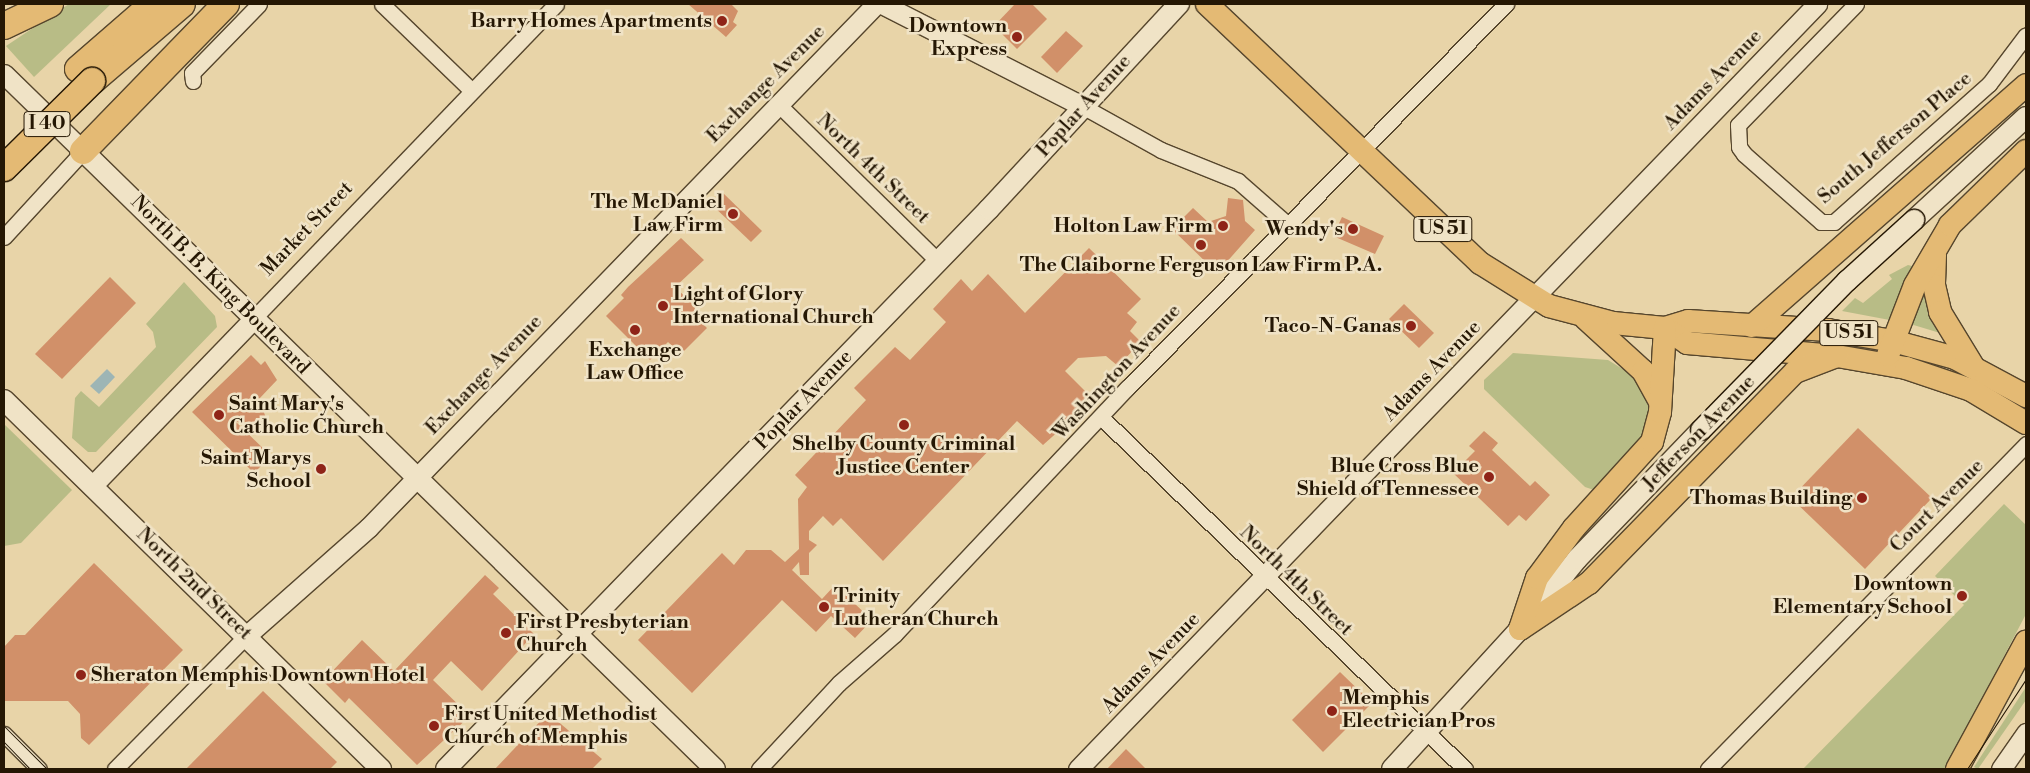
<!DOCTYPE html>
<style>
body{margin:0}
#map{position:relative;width:2030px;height:773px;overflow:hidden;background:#e8d4a8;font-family:"Libre Bodoni",serif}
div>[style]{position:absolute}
.green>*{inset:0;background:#b8bc86}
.water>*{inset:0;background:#9db5b5}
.building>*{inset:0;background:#d19069}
.roads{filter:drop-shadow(1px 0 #56462d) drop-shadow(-1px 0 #56462d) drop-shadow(0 1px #56462d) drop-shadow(0 -1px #56462d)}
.minor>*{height:15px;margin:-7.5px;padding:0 7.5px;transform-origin:7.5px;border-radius:7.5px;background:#f0e3c6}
.tertiary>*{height:19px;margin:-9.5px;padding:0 9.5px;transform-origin:9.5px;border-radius:9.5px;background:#f0e3c6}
.secondary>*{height:20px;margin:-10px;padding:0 10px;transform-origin:10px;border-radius:10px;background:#f0e3c6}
.primary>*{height:22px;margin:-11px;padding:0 11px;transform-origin:11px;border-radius:11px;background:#e4ba74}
.motorway>*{height:26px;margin:-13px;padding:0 13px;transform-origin:13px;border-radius:13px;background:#e4ba74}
.tram>*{height:1px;margin:-0.5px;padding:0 0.5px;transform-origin:0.5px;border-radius:0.5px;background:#251704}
.bridges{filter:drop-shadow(1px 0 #251704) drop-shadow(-1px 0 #251704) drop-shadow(0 1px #251704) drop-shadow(0 -1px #251704)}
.secondary-bridge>*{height:20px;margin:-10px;padding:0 10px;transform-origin:10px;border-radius:10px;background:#f0e3c6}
.motorway-bridge>*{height:26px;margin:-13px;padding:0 13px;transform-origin:13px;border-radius:13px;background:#e4ba74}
.dots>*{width:14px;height:14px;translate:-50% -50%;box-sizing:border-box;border:2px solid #f0e3c6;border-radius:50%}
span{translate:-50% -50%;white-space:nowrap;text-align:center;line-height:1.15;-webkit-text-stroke:5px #f0e3c6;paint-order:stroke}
.shield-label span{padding:1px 4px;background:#f0e3c6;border:1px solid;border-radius:4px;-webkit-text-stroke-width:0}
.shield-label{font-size:19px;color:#251704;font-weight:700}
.poi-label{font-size:20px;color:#251704;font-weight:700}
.right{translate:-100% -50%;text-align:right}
.left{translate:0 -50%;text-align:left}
.street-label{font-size:20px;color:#251704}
.frame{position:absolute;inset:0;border:5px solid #251704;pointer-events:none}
</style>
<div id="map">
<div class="green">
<i style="clip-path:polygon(69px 4px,111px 4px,34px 77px,6px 46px)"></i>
<i style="clip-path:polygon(1908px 265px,1916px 267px,1895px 321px,1842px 311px,1855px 298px,1863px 303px,1892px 279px,1889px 275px)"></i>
<i style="clip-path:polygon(1920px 281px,1940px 333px,1907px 323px)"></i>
<i style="clip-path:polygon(184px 282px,215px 316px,217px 327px,96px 452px,88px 452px,72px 438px,75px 398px,81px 391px,99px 407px,156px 347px,153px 332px,146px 324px)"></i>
<i style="clip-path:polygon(1513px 353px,1608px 360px,1634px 376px,1648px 405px,1650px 416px,1644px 437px,1597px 491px,1585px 487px,1484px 389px,1484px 380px)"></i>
<i style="clip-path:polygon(4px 424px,72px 490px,21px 543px,4px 546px)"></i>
<i style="clip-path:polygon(2004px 504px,2026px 525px,2026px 614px,1945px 769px,1803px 769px,1964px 605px,1935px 576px)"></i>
<i style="clip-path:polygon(2026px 687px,2026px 700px,1978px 769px,1974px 767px)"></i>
</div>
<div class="water">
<i style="clip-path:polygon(107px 369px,115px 377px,99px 394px,90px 386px)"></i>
</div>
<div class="building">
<i style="clip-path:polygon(688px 4px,731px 4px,738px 11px,733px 22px,737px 25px,726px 37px)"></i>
<i style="clip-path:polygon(1015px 4px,1032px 4px,1047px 19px,1017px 49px,994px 26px)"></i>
<i style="clip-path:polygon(1066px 31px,1083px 46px,1057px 73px,1041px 57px)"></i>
<i style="clip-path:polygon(722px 192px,762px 231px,751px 242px,711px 204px)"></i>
<i style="clip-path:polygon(1228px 198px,1243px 200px,1245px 221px,1255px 230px,1217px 273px,1172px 229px,1193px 208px,1208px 222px,1226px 216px)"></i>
<i style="clip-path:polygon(1342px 217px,1384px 236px,1375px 254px,1333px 236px)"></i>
<i style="clip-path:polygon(681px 238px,704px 260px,675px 287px,698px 309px,693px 314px,707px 328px,681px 354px,668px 342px,650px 360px,606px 316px,624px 298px,621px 295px,628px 287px)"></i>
<i style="clip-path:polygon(1089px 248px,1141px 299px,1127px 313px,1137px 322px,1130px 331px,1141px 342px,1118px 366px,1106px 356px,1078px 358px,1065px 371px,1089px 395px,1084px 400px,1089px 404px,1043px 445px,1017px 421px,883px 561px,841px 518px,833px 526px,823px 516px,809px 531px,809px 540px,817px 545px,809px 553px,809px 575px,800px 575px,799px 562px,792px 570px,822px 599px,835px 585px,872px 620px,855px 638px,831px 616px,816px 632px,782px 600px,692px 693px,638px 640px,722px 553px,734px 565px,746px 550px,771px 550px,785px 562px,799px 549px,798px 499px,807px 487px,795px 475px,866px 400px,854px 388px,895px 347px,910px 360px,946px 322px,933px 309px,961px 279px,972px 291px,988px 274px,1025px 313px)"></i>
<i style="clip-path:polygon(110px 277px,136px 303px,62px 379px,35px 354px)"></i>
<i style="clip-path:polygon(1404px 304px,1434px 333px,1419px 348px,1389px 319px)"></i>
<i style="clip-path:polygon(251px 355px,261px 365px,265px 361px,277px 380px,259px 399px,266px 418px,261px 423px,236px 422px,271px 456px,254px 473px,192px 412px)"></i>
<i style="clip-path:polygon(1858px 428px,1932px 498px,1865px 569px,1791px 498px)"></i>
<i style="clip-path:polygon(1484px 431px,1498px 443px,1492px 450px,1530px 486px,1535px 481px,1550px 495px,1526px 521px,1519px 515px,1508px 526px,1453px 473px,1475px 451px,1469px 446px)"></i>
<i style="clip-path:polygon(94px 563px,183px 650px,89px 745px,81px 738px,80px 714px,68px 701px,4px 701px,4px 647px,15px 635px,25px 635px)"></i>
<i style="clip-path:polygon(485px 575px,499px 588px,493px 594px,534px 634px,482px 691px,451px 661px,433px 680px,470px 716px,417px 765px,349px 698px,345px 703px,323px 681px,362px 640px,394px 671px)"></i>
<i style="clip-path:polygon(1340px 672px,1372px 703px,1323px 752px,1292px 720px)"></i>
<i style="clip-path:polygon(263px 691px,337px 762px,330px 769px,186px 769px)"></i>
<i style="clip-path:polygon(548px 713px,602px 759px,592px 769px,495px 769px)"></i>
<i style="clip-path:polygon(1126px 749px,1146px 769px,1107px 769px)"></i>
</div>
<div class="roads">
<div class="minor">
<i style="left:382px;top:4px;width:124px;rotate:44deg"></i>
<i style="left:1856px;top:4px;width:169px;rotate:134.3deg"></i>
<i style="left:1738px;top:125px;width:22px;rotate:87deg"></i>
<i style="left:1739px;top:147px;width:9px;rotate:54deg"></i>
<i style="left:1744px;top:154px;width:103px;rotate:41.4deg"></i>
<i style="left:1821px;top:222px;width:13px"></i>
<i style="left:1834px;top:222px;width:208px;rotate:-41.7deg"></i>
<i style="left:1989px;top:84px;width:61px;rotate:-52.9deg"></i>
<i style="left:193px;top:81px;width:8px;rotate:-97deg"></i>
<i style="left:192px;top:73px;width:96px;rotate:-45.8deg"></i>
<i style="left:778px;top:104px;width:226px;rotate:44.5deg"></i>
<i style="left:1082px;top:106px;width:90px;rotate:29.1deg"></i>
<i style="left:1161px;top:150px;width:83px;rotate:21.9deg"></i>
<i style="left:1238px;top:181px;width:67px;rotate:41.3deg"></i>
<i style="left:4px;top:237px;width:117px;rotate:-47.4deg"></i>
<i style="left:253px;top:319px;width:437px;rotate:-46.1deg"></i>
<i style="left:1102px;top:418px;width:505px;rotate:44.04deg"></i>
<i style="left:4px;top:734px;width:49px;rotate:45deg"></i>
<i style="left:115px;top:769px;width:188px;rotate:-45.4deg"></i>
<i style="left:759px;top:769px;width:117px;rotate:-47.1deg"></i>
<i style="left:839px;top:683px;width:74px;rotate:-41.2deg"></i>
<i style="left:895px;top:634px;width:338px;rotate:-46.7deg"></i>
<i style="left:1127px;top:388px;width:540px;rotate:-45.38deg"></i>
<i style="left:1708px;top:769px;width:455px;rotate:-45.6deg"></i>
</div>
<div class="tertiary">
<i style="left:882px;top:4px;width:225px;rotate:27deg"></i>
<i style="left:4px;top:74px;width:110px;rotate:44.3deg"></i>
<i style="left:92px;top:486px;width:232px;rotate:-46deg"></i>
<i style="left:247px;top:635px;width:162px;rotate:-41.5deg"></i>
<i style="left:368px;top:528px;width:730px;rotate:-45.89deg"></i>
<i style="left:1078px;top:769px;width:1064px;rotate:-45.99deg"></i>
<i style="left:2001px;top:769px;width:44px;rotate:-55.2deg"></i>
</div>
<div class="secondary">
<i style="left:83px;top:151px;width:884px;rotate:44.36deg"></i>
<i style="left:1914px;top:220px;width:152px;rotate:-42.6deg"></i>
<i style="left:4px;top:400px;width:528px;rotate:44.39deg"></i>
<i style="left:446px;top:769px;width:780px;rotate:-45.88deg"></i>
<i style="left:989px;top:209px;width:280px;rotate:-47.2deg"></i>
<i style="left:1392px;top:769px;width:190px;rotate:-47.6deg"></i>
<i style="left:1520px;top:629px;width:90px;rotate:-50.8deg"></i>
<i style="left:1577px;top:559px;width:179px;rotate:-46.1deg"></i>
</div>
<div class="primary">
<i style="left:1207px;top:4px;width:376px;rotate:43.5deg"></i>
<i style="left:1480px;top:263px;width:81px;rotate:31.9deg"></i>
<i style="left:1549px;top:306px;width:66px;rotate:14.9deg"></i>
<i style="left:1613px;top:323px;width:52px;rotate:5.5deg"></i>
<i style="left:1665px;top:328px;width:24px;rotate:-17deg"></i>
<i style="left:1688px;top:321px;width:140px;rotate:3.7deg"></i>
<i style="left:1828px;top:330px;width:66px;rotate:9.6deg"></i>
<i style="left:1893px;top:341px;width:64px;rotate:15.3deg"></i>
<i style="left:1955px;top:358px;width:81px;rotate:28.2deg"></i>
<i style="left:1935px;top:255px;width:30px;rotate:92deg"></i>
<i style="left:1934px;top:285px;width:28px;rotate:77deg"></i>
<i style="left:1940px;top:312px;width:63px;rotate:58.6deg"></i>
<i style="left:1586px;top:319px;width:77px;rotate:42.4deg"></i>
<i style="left:1643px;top:371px;width:33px;rotate:61deg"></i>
<i style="left:1752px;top:326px;width:365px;rotate:-41.3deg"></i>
<i style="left:1665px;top:328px;width:27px;rotate:34deg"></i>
<i style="left:1687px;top:343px;width:151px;rotate:5deg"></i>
<i style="left:1837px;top:356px;width:70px;rotate:9.9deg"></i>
<i style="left:1906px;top:368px;width:69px;rotate:18.7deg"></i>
<i style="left:1971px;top:390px;width:64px;rotate:31deg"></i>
<i style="left:1888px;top:355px;width:75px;rotate:-68.9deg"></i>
<i style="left:1915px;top:285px;width:69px;rotate:-59.7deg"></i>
<i style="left:1950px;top:225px;width:106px;rotate:-44.2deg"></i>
<i style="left:1520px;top:629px;width:83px;rotate:-33.7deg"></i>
<i style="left:1589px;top:583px;width:295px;rotate:-45.7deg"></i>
<i style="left:1795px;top:372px;width:45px;rotate:-20.9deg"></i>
<i style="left:1520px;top:629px;width:54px;rotate:-71.6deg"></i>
<i style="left:1537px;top:578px;width:62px;rotate:-53.5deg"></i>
<i style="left:1574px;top:528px;width:116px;rotate:-47.8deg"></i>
<i style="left:1652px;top:442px;width:31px;rotate:-75deg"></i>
<i style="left:1660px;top:412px;width:84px;rotate:-86.6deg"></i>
<i style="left:1957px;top:769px;width:145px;rotate:-61.5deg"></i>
</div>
<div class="motorway">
<i style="left:4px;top:26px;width:51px;rotate:-25.6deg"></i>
<i style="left:78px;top:69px;width:99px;rotate:-40.9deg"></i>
<i style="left:92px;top:81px;width:118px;rotate:-40.5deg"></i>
<i style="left:83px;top:151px;width:205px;rotate:-45.8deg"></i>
</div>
</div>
<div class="tram">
<i style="left:4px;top:726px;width:61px;rotate:45deg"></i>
<i style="left:4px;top:742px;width:37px;rotate:46deg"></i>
<i style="left:1967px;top:769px;width:108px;rotate:-56.8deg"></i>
<i style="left:2025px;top:769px;width:1px;rotate:-45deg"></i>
</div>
<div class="bridges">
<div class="secondary-bridge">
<i style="left:1701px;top:430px;width:209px;rotate:-45.6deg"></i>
<i style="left:1847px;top:281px;width:91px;rotate:-42.3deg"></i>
</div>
<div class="motorway-bridge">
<i style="left:4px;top:168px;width:124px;rotate:-44.7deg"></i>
</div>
</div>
<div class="dots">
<i style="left:722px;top:21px;background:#8f2418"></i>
<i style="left:1017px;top:37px;background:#8f2418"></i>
<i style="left:733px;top:214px;background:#8f2418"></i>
<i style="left:1223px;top:226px;background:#8f2418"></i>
<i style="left:1353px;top:229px;background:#8f2418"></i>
<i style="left:1201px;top:245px;background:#8f2418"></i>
<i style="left:663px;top:306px;background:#8f2418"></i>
<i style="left:1411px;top:326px;background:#8f2418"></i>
<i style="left:635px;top:330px;background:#8f2418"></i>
<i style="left:219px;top:415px;background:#8f2418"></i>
<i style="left:904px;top:425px;background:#8f2418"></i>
<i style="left:321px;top:469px;background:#8f2418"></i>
<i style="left:1489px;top:477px;background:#8f2418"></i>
<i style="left:1862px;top:498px;background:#8f2418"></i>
<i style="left:1962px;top:596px;background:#8f2418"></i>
<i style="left:824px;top:607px;background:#8f2418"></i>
<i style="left:506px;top:633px;background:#8f2418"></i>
<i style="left:81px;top:675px;background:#8f2418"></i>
<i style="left:1332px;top:711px;background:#8f2418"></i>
<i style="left:434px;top:726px;background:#8f2418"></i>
</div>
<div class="shield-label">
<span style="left:47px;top:124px">I 40</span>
<span style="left:1443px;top:229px">US 51</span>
<span style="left:1849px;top:333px">US 51</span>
</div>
<div class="poi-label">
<span class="right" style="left:712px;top:21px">Barry Homes Apartments</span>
<span class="right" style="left:1007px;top:38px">Downtown<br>Express</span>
<span class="right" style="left:723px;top:214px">The McDaniel<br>Law Firm</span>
<span class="right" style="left:1213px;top:226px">Holton Law Firm</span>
<span class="right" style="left:1343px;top:229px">Wendy's</span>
<span style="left:1201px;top:265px">The Claiborne Ferguson Law Firm P.A.</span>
<span class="left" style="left:673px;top:306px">Light of Glory<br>International Church</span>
<span class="right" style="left:1401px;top:326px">Taco-N-Ganas</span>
<span style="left:635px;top:362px">Exchange<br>Law Office</span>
<span class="left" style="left:229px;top:416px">Saint Mary's<br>Catholic Church</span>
<span style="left:904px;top:456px">Shelby County Criminal<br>Justice Center</span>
<span class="right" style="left:311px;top:470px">Saint Marys<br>School</span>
<span class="right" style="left:1479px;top:478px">Blue Cross Blue<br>Shield of Tennessee</span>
<span class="right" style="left:1852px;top:498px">Thomas Building</span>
<span class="right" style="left:1952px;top:596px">Downtown<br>Elementary School</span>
<span class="left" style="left:834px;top:608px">Trinity<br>Lutheran Church</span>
<span class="left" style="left:516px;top:634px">First Presbyterian<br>Church</span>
<span class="left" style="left:91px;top:675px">Sheraton Memphis Downtown Hotel</span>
<span class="left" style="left:1342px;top:710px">Memphis<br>Electrician Pros</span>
<span class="left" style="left:444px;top:726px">First United Methodist<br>Church of Memphis</span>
</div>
<div class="street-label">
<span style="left:1713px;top:80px;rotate:-46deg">Adams Avenue</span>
<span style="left:766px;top:84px;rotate:-45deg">Exchange Avenue</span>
<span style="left:1084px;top:106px;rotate:-48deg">Poplar Avenue</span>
<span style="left:1895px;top:138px;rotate:-40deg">South Jefferson Place</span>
<span style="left:873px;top:169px;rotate:44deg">North 4th Street</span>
<span style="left:307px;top:229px;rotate:-46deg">Market Street</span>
<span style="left:220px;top:285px;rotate:45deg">North B. B. King Boulevard</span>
<span style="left:1432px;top:371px;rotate:-46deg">Adams Avenue</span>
<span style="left:1117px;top:372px;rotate:-47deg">Washington Avenue</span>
<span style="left:484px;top:375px;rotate:-46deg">Exchange Avenue</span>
<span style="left:804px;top:400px;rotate:-46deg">Poplar Avenue</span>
<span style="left:1699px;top:433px;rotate:-46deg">Jefferson Avenue</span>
<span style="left:1937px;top:506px;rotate:-45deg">Court Avenue</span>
<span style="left:1296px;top:581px;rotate:44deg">North 4th Street</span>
<span style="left:194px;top:584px;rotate:44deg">North 2nd Street</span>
<span style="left:1151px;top:663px;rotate:-46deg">Adams Avenue</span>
</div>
<div class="frame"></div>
</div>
